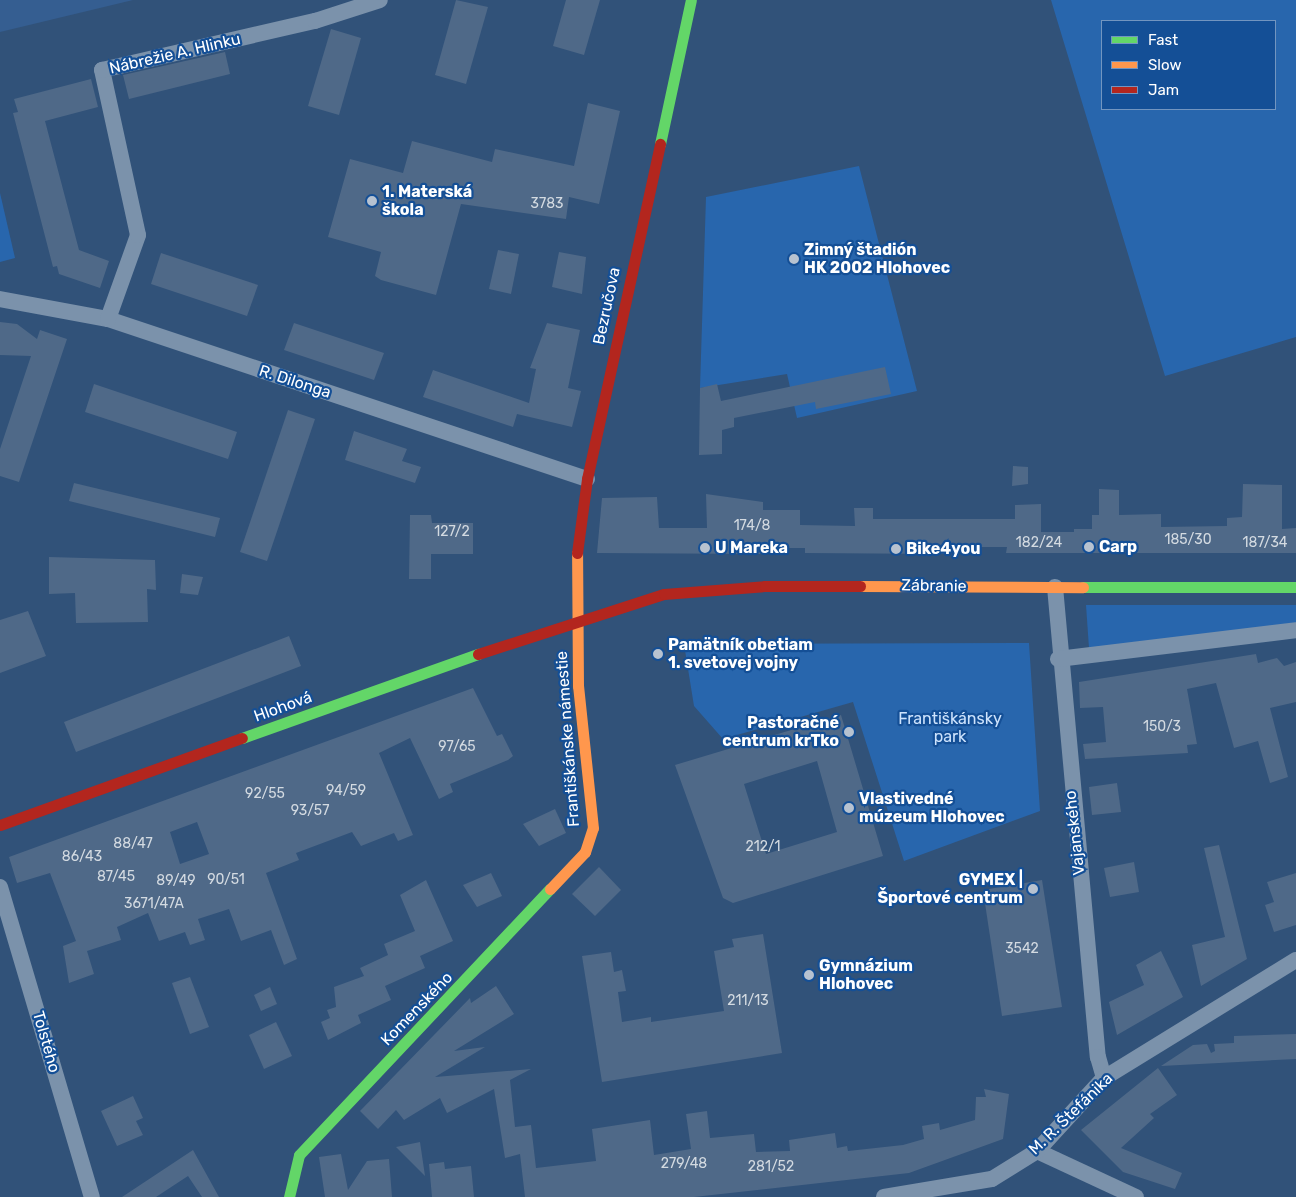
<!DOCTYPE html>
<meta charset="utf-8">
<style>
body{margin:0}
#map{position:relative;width:1296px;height:1197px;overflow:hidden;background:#315279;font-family:Rubik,sans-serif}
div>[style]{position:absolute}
.green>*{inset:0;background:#2866ad}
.water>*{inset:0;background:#355e91}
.building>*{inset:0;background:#4f6988}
.street>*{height:16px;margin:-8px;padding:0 8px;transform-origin:8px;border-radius:8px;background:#7b92ab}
.fast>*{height:11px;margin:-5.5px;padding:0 5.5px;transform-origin:5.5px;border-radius:5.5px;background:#63d668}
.slow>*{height:11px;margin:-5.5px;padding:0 5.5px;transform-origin:5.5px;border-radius:5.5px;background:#ff974d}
.jam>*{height:11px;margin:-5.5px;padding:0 5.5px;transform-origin:5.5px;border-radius:5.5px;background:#b3261e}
.dots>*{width:14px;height:14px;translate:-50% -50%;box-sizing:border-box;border:2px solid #144f96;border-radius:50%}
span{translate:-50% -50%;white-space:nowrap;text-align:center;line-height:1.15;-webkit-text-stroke:4.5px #144f96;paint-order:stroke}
.number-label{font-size:14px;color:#d3dae1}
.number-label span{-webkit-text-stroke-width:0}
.street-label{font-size:16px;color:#fff}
.poi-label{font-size:16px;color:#fff;font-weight:700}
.left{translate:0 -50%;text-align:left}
.right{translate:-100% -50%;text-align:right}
.park-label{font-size:16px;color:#cde3fd}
.legend{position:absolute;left:1101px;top:20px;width:175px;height:90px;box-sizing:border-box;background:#144f96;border:1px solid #7295c0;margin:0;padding:6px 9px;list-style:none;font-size:15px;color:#fff}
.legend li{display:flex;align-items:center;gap:10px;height:25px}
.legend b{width:25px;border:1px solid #7295c0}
</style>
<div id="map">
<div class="green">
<i style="clip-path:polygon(evenodd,1051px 0,1296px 0,1296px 337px,1165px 376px,1051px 0,1102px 21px,1275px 21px,1275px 109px,1102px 109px,1102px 21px)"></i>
<i style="clip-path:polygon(859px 166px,917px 391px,797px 418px,787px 374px,700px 388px,706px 197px)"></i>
<i style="clip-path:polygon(0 193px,15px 258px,0 262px)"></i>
<i style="clip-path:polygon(1086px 605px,1296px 605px,1296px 624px,1089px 648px)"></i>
<i style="clip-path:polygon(1029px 643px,1040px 811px,904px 861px,853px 702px,723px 739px,694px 706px,684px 644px)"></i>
</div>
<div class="water">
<i style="clip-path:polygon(0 0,133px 0,0 32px)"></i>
</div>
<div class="building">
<i style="clip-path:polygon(456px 0,488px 7px,466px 84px,435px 75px)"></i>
<i style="clip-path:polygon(566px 0,600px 0,584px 55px,553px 46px)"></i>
<i style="clip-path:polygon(331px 29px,361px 38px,339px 115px,308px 106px)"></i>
<i style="clip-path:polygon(225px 52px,230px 74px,129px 99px,123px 75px)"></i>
<i style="clip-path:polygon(91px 79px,98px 107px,45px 121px,79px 250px,109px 261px,100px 288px,59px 274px,57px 266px,53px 267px,13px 113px,18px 112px,14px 99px)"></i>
<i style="clip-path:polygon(588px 103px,620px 111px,599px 204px,569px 197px,566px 219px,461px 204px,436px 295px,381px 280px,375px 276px,381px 252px,328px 237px,350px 159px,403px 173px,412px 141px,492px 162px,495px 149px,574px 166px)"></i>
<i style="clip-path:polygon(498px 250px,519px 254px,511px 294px,489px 289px)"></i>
<i style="clip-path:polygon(559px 252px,586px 257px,582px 294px,552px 287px)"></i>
<i style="clip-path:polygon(161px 253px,258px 285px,247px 316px,151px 284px)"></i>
<i style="clip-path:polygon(0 322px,17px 324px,37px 339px,40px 330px,67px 339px,19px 482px,0 476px,0 449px,31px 356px,0 355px)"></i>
<i style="clip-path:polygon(294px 323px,384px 353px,374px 380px,284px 350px)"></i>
<i style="clip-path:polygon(547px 323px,580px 330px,568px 388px,581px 391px,572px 427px,517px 414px,513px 427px,423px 397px,433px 370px,529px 403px,536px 369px,530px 368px)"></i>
<i style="clip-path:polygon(885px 367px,891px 394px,816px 409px,815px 402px,734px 418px,734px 427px,722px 430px,722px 454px,699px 455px,700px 388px,717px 384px,721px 401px)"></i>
<i style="clip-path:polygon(94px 384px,237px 432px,228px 459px,85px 412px)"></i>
<i style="clip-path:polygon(288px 410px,315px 419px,267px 561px,240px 552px)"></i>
<i style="clip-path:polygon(354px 431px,407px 449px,402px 461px,421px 467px,415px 483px,345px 460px)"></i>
<i style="clip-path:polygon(1013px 466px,1028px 467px,1028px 484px,1012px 486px)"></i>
<i style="clip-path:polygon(74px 483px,220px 518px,215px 537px,69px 501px)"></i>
<i style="clip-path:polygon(1243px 484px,1282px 485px,1282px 529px,1296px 528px,1296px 553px,1006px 553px,1007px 547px,945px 547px,946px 554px,805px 553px,805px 548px,763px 548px,763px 554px,597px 553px,602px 498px,657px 497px,659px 528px,707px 528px,706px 494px,763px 502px,763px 510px,800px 510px,800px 525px,855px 526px,854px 508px,873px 508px,873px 519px,1015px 519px,1015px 505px,1041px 504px,1041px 532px,1074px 532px,1074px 529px,1092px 529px,1092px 515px,1099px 515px,1099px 489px,1119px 490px,1119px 515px,1161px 514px,1161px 527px,1227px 526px,1227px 518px,1242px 517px)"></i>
<i style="clip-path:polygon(410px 515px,431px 515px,432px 523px,473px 523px,473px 554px,431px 554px,431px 579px,409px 579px)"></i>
<i style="clip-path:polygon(49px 557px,155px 560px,156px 590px,147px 589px,148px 622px,76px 623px,75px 593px,49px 594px)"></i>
<i style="clip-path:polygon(182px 574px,203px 577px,198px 595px,180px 593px)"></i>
<i style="clip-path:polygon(28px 611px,46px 656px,0 673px,0 620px)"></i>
<i style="clip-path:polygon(289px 636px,301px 666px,76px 752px,64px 722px)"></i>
<i style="clip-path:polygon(1256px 654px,1258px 663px,1277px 658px,1284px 666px,1296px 662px,1296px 702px,1270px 708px,1288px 777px,1270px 783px,1258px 741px,1234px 748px,1216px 683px,1187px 689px,1197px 744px,1187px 745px,1188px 753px,1085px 759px,1083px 744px,1106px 742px,1103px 707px,1080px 708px,1079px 682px)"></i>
<i style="clip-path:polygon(evenodd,473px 688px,497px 736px,502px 734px,513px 756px,508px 760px,450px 784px,453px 792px,439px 799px,410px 738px,379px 753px,413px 835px,398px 841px,394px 833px,361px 846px,352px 832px,296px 853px,299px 860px,266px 873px,297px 959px,284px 965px,271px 930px,241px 941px,229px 909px,198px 919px,205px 940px,190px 945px,185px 932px,159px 941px,148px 913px,117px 927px,121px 940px,87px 951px,94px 974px,69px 983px,63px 946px,76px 941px,50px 873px,17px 883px,9px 857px,473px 688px,197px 822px,209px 854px,180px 864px,170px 832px,197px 822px)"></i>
<i style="clip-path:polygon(evenodd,841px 715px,883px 856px,733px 903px,723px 898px,675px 765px,841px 715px,817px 761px,837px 832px,766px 854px,744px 784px,817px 761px)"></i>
<i style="clip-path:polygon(1117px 783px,1121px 812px,1092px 815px,1089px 787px)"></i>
<i style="clip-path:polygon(555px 809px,566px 833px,539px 846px,523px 824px)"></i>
<i style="clip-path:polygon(1219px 845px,1247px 959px,1201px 986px,1192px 945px,1225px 937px,1204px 848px)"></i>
<i style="clip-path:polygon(1134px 862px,1139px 892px,1110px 897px,1104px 868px)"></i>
<i style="clip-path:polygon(599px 867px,621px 890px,595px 916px,572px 894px)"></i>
<i style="clip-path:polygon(491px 873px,502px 896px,477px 907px,463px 885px)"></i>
<i style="clip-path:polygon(1296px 873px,1296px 925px,1274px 932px,1265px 905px,1274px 902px,1267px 882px)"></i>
<i style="clip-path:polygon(426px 880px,453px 941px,420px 956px,425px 968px,385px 986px,391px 1000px,358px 1015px,361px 1023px,328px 1040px,321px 1022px,330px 1018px,327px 1010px,336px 1007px,334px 987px,364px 976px,360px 968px,388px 955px,384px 944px,415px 931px,400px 895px)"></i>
<i style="clip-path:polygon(1042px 880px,1062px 1007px,1002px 1016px,983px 890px)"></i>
<i style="clip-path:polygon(763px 934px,782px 1053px,602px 1082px,582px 956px,611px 952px,614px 972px,622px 970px,626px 991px,618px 992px,622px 1022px,651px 1017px,651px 1022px,724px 1011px,714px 951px,734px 947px,732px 939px)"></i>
<i style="clip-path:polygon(1161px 951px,1183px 997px,1117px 1035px,1109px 1002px,1144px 985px,1136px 965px)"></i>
<i style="clip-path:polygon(190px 977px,209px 1027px,190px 1034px,172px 983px)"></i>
<i style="clip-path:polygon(496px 986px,514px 1014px,454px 1051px,485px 1047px,435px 1077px,531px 1069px,510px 1080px,515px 1127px,531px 1125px,536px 1168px,596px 1161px,592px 1129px,650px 1120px,654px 1155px,691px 1149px,686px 1114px,707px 1111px,710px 1138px,754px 1134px,756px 1152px,790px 1151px,789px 1140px,835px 1133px,837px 1148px,847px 1146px,848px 1151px,903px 1145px,924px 1139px,922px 1126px,939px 1123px,940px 1130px,975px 1120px,976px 1097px,986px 1097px,984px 1089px,1009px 1094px,1003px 1139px,909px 1173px,694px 1197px,525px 1197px,520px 1154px,505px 1158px,494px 1089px,447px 1113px,440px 1098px,404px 1120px,396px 1110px,378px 1129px,360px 1111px,470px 998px,471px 1003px)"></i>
<i style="clip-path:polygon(270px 987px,277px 1004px,261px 1011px,254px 995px)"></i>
<i style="clip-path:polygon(276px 1022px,292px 1056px,264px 1069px,249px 1035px)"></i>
<i style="clip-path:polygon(1296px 1034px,1296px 1059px,1161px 1066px,1193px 1045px,1207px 1044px,1211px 1053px,1215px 1051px,1214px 1044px,1234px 1043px,1234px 1036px)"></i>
<i style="clip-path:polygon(1158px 1068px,1177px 1095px,1150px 1114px,1154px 1118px,1121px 1148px,1182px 1173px,1175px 1189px,1123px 1172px,1081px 1130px)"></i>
<i style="clip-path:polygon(133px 1096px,143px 1118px,136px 1121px,143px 1135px,117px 1146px,101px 1111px)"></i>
<i style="clip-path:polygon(420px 1142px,425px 1176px,396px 1147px)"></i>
<i style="clip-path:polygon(193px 1150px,219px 1197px,202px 1197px,188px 1176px,156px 1197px,122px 1197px)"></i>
<i style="clip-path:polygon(341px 1154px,348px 1190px,367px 1161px,389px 1159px,392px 1197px,325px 1197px,319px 1157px)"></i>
<i style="clip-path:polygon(444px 1162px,445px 1169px,471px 1166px,474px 1197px,432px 1197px,429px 1164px)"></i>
</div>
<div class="street">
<i style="left:0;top:299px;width:110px;rotate:10.5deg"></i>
<i style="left:108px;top:319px;width:505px;rotate:18.47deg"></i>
<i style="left:108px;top:319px;width:89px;rotate:-70.3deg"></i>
<i style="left:138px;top:235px;width:169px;rotate:-102.3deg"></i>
<i style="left:102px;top:70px;width:219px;rotate:-13deg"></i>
<i style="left:315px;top:21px;width:68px;rotate:-17.9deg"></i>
<i style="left:1055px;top:587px;width:472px;rotate:84.8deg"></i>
<i style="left:1098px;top:1057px;width:22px;rotate:74deg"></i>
<i style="left:1058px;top:659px;width:240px;rotate:-6.9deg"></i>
<i style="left:0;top:887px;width:323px;rotate:73.5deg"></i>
<i style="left:1037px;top:1151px;width:109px;rotate:24.9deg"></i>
<i style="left:884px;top:1197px;width:109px;rotate:-9.5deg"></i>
<i style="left:992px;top:1179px;width:53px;rotate:-31.9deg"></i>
<i style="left:1037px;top:1151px;width:99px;rotate:-47.5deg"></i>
<i style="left:1104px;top:1078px;width:225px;rotate:-31.6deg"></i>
</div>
<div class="fast">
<i style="left:660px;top:144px;width:147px;rotate:-77.9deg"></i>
<i style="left:1083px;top:587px;width:213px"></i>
<i style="left:242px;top:738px;width:251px;rotate:-19.6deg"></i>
<i style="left:289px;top:1197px;width:43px;rotate:-76.6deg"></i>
<i style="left:299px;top:1155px;width:366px;rotate:-46.7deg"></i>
</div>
<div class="slow">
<i style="left:860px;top:586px;width:223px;rotate:0.3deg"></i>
<i style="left:550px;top:889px;width:51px;rotate:-46.6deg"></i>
<i style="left:585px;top:852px;width:25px;rotate:-72deg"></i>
<i style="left:593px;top:828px;width:143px;rotate:-96deg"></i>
<i style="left:578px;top:686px;width:133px;rotate:-90.4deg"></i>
</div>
<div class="jam">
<i style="left:577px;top:553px;width:75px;rotate:-82.3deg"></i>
<i style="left:587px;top:479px;width:343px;rotate:-77.7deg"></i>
<i style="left:478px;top:654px;width:195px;rotate:-17.9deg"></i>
<i style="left:664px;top:594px;width:101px;rotate:-4.5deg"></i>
<i style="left:765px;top:586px;width:95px"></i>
<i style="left:0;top:825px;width:257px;rotate:-19.8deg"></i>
</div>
<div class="dots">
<i style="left:372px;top:201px;background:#b7c2d0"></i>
<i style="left:794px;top:259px;background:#b7c2d0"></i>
<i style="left:1089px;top:547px;background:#b7c2d0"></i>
<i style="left:705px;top:548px;background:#b7c2d0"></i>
<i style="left:896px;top:549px;background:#b7c2d0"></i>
<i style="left:658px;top:654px;background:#b7c2d0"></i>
<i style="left:849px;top:732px;background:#b7c2d0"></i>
<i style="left:849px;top:808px;background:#b7c2d0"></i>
<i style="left:1033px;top:889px;background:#b7c2d0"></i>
<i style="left:809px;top:975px;background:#b7c2d0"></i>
</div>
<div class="number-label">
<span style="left:547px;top:204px">3783</span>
<span style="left:752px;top:526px">174/8</span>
<span style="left:452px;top:532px">127/2</span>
<span style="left:1188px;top:540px">185/30</span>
<span style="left:1039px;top:543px">182/24</span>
<span style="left:1265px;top:543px">187/34</span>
<span style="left:1162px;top:727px">150/3</span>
<span style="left:457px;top:747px">97/65</span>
<span style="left:346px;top:791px">94/59</span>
<span style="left:265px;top:794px">92/55</span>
<span style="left:310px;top:811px">93/57</span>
<span style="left:133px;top:844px">88/47</span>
<span style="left:763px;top:847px">212/1</span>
<span style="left:82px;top:857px">86/43</span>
<span style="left:116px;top:877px">87/45</span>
<span style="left:226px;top:880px">90/51</span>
<span style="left:176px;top:881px">89/49</span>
<span style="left:154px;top:904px">3671/47A</span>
<span style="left:1022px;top:949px">3542</span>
<span style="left:748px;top:1001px">211/13</span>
<span style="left:684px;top:1164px">279/48</span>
<span style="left:771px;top:1167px">281/52</span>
</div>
<div class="street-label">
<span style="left:175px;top:54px;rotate:-13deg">Nábrežie A. Hlinku</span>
<span style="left:607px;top:306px;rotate:-78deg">Bezručova</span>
<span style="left:295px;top:382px;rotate:18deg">R. Dilonga</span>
<span style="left:934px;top:586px;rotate:1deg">Zábranie</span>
<span style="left:283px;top:707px;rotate:-20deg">Hlohová</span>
<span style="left:568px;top:739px;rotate:-94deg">Františkánske námestie</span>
<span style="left:1075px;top:833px;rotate:-96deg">Vajanského</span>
<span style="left:417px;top:1009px;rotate:-46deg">Komenského</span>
<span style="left:46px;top:1042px;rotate:74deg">Tolstého</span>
<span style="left:1071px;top:1114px;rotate:-44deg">M. R. Štefánika</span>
</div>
<div class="poi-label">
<span class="left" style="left:382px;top:201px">1. Materská<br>škola</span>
<span class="left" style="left:804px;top:259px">Zimný štadión<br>HK 2002 Hlohovec</span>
<span class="left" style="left:1099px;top:547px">Carp</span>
<span class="left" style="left:715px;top:548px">U Mareka</span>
<span class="left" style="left:906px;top:549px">Bike4you</span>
<span class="left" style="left:668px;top:654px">Pamätník obetiam<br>1. svetovej vojny</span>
<span class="right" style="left:839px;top:732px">Pastoračné<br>centrum krTko</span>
<span class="left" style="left:859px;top:808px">Vlastivedné<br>múzeum Hlohovec</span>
<span class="right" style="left:1023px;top:889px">GYMEX |<br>Športové centrum</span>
<span class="left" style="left:819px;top:975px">Gymnázium<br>Hlohovec</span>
</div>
<div class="park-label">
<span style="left:950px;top:728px">Františkánsky<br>park</span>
</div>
<ul class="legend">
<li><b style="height:6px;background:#63d668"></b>Fast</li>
<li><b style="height:6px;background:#ff974d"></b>Slow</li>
<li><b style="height:6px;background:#b3261e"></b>Jam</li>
</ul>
</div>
